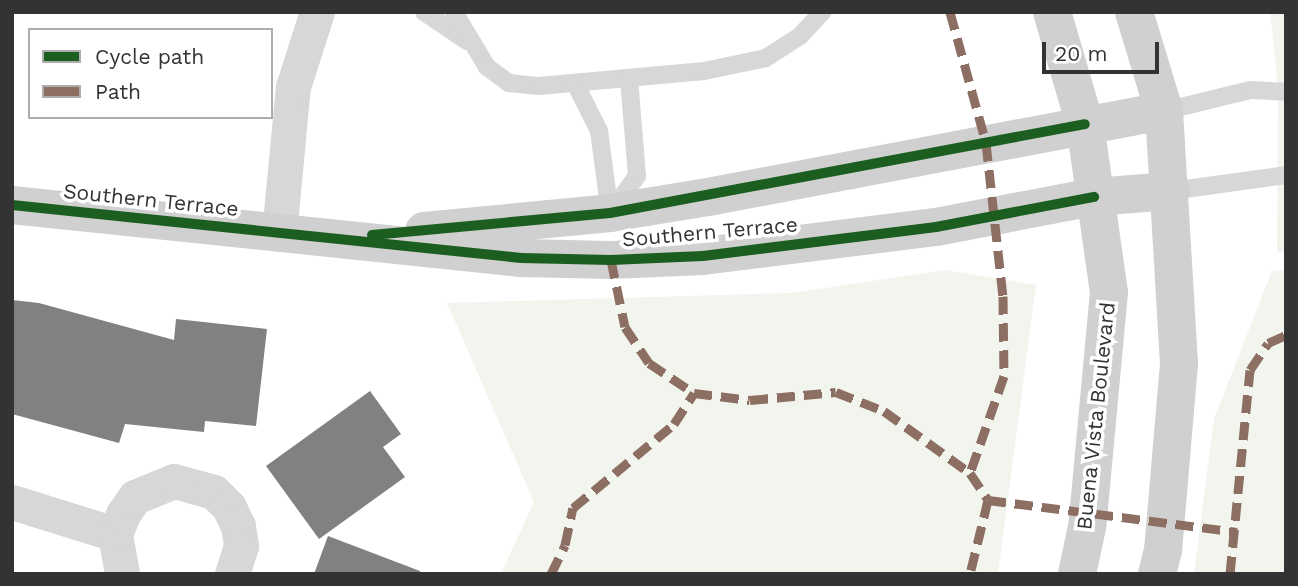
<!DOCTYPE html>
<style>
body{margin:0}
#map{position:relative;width:1298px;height:586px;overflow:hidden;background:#fff;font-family:"Work Sans",sans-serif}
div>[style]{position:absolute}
.green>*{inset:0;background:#f1f5ed}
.building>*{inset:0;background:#818181}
.lane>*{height:18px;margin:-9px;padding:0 9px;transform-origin:9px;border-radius:9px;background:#d7d7d7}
.street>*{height:35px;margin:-17.5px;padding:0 17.5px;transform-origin:17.5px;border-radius:17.5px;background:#d7d7d7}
.secondary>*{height:38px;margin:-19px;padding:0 19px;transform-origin:19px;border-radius:19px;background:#d0d0d0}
.quiet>*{height:9px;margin-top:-4.5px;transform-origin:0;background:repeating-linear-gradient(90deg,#8d6e63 0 18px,transparent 0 27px)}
.cycleway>*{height:10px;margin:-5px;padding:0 5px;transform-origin:5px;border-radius:5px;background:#1b5e20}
span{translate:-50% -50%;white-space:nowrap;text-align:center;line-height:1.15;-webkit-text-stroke:7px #fff;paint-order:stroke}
.street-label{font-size:21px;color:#333}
.frame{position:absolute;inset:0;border:14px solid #333;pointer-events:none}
.legend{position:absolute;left:28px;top:28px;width:245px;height:91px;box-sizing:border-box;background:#fff;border:2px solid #adadad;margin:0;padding:9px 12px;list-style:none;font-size:21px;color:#333}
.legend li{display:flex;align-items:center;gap:14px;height:35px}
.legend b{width:35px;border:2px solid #adadad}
.scale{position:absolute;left:1042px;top:42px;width:117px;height:32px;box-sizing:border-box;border:4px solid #333;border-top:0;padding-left:9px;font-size:21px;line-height:24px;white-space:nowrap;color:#333;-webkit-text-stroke:5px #fff;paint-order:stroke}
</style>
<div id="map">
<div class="green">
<i style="clip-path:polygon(1270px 12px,1286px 12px,1286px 251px,1277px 252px,1278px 86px)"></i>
<i style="clip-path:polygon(945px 270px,1036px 285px,998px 574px,501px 574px,534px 502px,447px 303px,792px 293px)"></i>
<i style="clip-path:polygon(1286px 270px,1286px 574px,1194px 574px,1214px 419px,1272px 271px)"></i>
</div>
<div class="building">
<i style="clip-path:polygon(12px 300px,39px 303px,174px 340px,176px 319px,267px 329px,256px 426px,205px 421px,204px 432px,125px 424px,119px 443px,12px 414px)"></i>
<i style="clip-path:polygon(370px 391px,401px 434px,383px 447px,405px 477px,319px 539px,266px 466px)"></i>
<i style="clip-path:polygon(328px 536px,420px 571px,420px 574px,314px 574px)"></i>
</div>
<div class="lane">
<i style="left:424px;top:12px;width:52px;rotate:34deg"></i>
<i style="left:454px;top:12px;width:64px;rotate:59deg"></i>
<i style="left:487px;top:67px;width:27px;rotate:36deg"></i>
<i style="left:509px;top:83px;width:30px;rotate:6deg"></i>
<i style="left:539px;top:86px;width:166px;rotate:-5.2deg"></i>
<i style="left:704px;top:71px;width:63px;rotate:-11.8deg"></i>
<i style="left:766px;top:58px;width:40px;rotate:-32.9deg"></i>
<i style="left:800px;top:36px;width:33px;rotate:-47deg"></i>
<i style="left:575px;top:83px;width:54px;rotate:63.4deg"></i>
<i style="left:599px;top:131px;width:83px;rotate:82.4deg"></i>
<i style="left:1164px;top:111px;width:89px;rotate:-13.6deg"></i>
<i style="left:1251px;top:90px;width:35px;rotate:3deg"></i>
<i style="left:1171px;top:191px;width:116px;rotate:-7.9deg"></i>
<i style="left:612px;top:210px;width:42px;rotate:-53.7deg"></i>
<i style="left:637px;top:176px;width:98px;rotate:-94.7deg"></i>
</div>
<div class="street">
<i style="left:279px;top:234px;width:148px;rotate:-84.6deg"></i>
<i style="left:293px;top:87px;width:79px;rotate:-72.3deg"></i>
<i style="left:12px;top:502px;width:108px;rotate:17.3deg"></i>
<i style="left:122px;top:574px;width:41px;rotate:-99.9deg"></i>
<i style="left:115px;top:534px;width:22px;rotate:-68deg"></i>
<i style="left:123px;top:514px;width:21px;rotate:-55deg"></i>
<i style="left:135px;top:497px;width:42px;rotate:-22.3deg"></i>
<i style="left:174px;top:481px;width:41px;rotate:15.4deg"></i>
<i style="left:214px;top:492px;width:21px;rotate:45deg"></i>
<i style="left:229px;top:507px;width:21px;rotate:65deg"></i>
<i style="left:238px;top:526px;width:20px;rotate:81deg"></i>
<i style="left:241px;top:546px;width:29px;rotate:108deg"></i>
</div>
<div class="secondary">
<i style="left:1052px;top:12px;width:117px;rotate:73.6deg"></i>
<i style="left:1085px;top:124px;width:170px;rotate:81.9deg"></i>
<i style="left:1109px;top:292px;width:236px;rotate:95.3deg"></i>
<i style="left:1087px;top:527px;width:48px;rotate:102deg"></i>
<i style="left:1134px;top:12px;width:103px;rotate:73.1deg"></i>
<i style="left:1164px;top:111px;width:253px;rotate:86.6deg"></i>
<i style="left:1179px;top:364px;width:187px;rotate:94.9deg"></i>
<i style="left:1163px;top:550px;width:25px;rotate:104deg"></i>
<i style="left:12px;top:205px;width:512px;rotate:5.94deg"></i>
<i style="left:521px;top:258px;width:90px;rotate:1.3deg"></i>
<i style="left:611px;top:260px;width:92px;rotate:-2.5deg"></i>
<i style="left:703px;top:256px;width:235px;rotate:-7.1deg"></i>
<i style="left:936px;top:227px;width:161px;rotate:-10.8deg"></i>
<i style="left:1094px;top:197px;width:77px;rotate:-4.5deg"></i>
<i style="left:424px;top:231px;width:187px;rotate:-5.5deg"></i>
<i style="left:610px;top:213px;width:99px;rotate:-9.3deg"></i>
<i style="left:708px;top:197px;width:464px;rotate:-10.7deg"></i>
</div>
<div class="quiet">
<i style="left:950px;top:12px;width:136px;rotate:74.6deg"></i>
<i style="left:986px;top:143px;width:154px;rotate:83.7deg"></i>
<i style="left:1003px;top:296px;width:80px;rotate:89.3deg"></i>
<i style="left:1004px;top:376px;width:103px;rotate:109.3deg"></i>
<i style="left:611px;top:260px;width:68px;rotate:78.2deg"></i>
<i style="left:625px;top:327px;width:43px;rotate:56.3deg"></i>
<i style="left:649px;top:363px;width:54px;rotate:33.7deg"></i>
<i style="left:694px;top:393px;width:56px;rotate:7.1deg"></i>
<i style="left:750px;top:400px;width:86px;rotate:-5.3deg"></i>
<i style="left:836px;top:392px;width:52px;rotate:21.6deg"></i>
<i style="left:884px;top:411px;width:106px;rotate:35.8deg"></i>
<i style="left:970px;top:473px;width:32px;rotate:56deg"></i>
<i style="left:988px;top:500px;width:76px;rotate:103.7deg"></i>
<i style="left:988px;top:500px;width:251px;rotate:7.3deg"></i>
<i style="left:551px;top:574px;width:32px;rotate:-64deg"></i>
<i style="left:565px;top:545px;width:38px;rotate:-78deg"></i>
<i style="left:573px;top:508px;width:131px;rotate:-39.7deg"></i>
<i style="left:674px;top:424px;width:37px;rotate:-57deg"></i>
<i style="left:1230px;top:574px;width:205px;rotate:-84.4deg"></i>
<i style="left:1250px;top:370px;width:32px;rotate:-56deg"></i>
<i style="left:1268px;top:343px;width:20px;rotate:-24deg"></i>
</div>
<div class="cycleway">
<i style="left:12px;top:205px;width:512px;rotate:5.94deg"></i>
<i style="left:521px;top:258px;width:90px;rotate:1.3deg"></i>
<i style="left:611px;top:260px;width:92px;rotate:-2.5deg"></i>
<i style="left:703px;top:256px;width:235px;rotate:-7.1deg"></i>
<i style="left:936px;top:227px;width:161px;rotate:-10.8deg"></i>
<i style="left:372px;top:235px;width:239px;rotate:-5.3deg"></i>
<i style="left:610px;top:213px;width:483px;rotate:-10.6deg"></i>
</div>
<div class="street-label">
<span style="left:151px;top:200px;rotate:6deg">Southern Terrace</span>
<span style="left:710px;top:232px;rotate:-5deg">Southern Terrace</span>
<span style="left:1096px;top:416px;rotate:-84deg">Buena Vista Boulevard</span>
</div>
<div class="frame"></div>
<ul class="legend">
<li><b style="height:9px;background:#1b5e20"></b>Cycle path</li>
<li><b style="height:9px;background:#8d6e63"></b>Path</li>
</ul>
<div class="scale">20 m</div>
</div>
